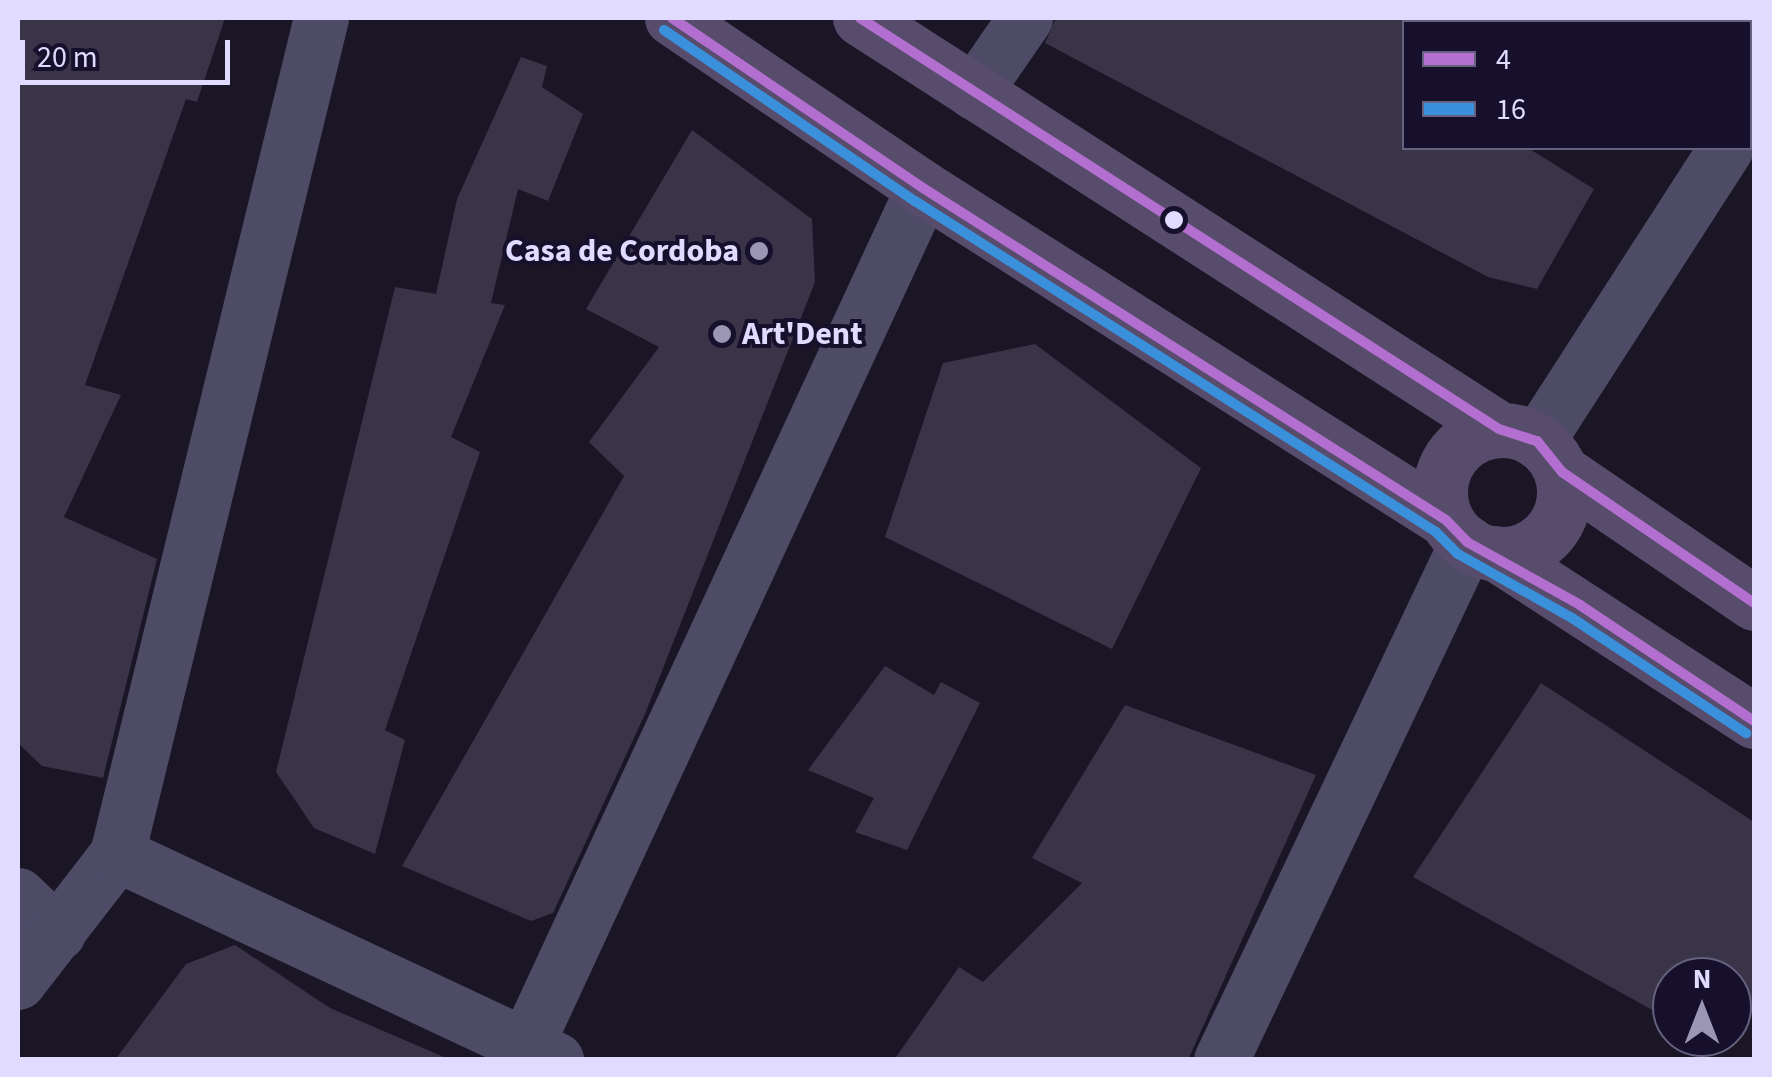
<!DOCTYPE html>
<style>
body{margin:0}
#map{position:relative;width:1772px;height:1077px;overflow:hidden;background:#1a1626;font-family:"Source Sans 3",sans-serif}
div>[style]{position:absolute}
.building>*{inset:0;background:#393447}
.minor>*{height:55px;margin:-27.5px;padding:0 27.5px;transform-origin:27.5px;border-radius:27.5px;background:#4e4b67}
.major>*{height:55px;margin:-27.5px;padding:0 27.5px;transform-origin:27.5px;border-radius:27.5px;background:#574c6b}
.major>.ring{margin:-27.5px;padding:0;box-sizing:content-box;background:none;border:55px solid #574c6b;border-radius:50%}
.bus-1>*{height:10px;margin:-5px;padding:0 5px;transform-origin:5px;border-radius:5px;background:#b36fd0}
.bus-2>*{height:10px;margin:-5px;padding:0 5px;transform-origin:5px;border-radius:5px;background:#3a90db}
.dots>*{width:28px;height:28px;translate:-50% -50%;box-sizing:border-box;border:5px solid #16102c;border-radius:50%}
span{translate:-50% -50%;white-space:nowrap;text-align:center;line-height:1.15;-webkit-text-stroke:8px #16102c;paint-order:stroke}
.poi-label{font-size:32px;color:#e1dbff;font-weight:700}
.right{translate:-100% -50%;text-align:right}
.left{translate:0 -50%;text-align:left}
.frame{position:absolute;inset:0;border:20px solid #e1dbff;pointer-events:none}
.legend{position:absolute;left:1402px;top:20px;width:350px;height:130px;box-sizing:border-box;background:#16102c;border:2px solid #676180;margin:0;padding:12px 18px;list-style:none;font-size:30px;color:#e1dbff}
.legend li{display:flex;align-items:center;gap:20px;height:50px}
.legend b{width:50px;border:2px solid #676180}
.north{position:absolute;left:1652px;top:957px;width:100px;height:100px;box-sizing:border-box;background:#16102c;border:2px solid #676180;border-radius:50%;rotate:0deg;font-size:28px;font-weight:700;line-height:40px;text-align:center;color:#e1dbff}
.north::after{content:'';display:block;margin:auto;width:35px;height:45px;background:#9b96b3;clip-path:polygon(50% 0,100% 100%,50% 72%,0 100%)}
.scale{position:absolute;left:20px;top:40px;width:210px;height:45px;box-sizing:border-box;border:5px solid #e1dbff;border-top:0;padding-left:12px;font-size:30px;line-height:35px;white-space:nowrap;color:#e1dbff;-webkit-text-stroke:8px #16102c;paint-order:stroke}
</style>
<div id="map">
<div class="building">
<i style="clip-path:polygon(18px 18px,225px 18px,197px 102px,186px 99px,85px 385px,121px 395px,64px 517px,157px 559px,103px 778px,42px 766px,18px 743px)"></i>
<i style="clip-path:polygon(1056px 18px,1404px 18px,1404px 148px,1528px 148px,1594px 189px,1537px 289px,1488px 277px,1045px 43px)"></i>
<i style="clip-path:polygon(521px 57px,547px 66px,542px 87px,583px 114px,548px 201px,518px 189px,491px 303px,505px 305px,451px 437px,480px 452px,385px 730px,405px 740px,375px 854px,314px 828px,276px 772px,395px 287px,436px 294px,457px 199px)"></i>
<i style="clip-path:polygon(692px 130px,812px 219px,815px 282px,645px 714px,553px 913px,531px 921px,402px 866px,624px 476px,589px 442px,659px 347px,586px 309px)"></i>
<i style="clip-path:polygon(1035px 344px,1201px 468px,1112px 649px,885px 537px,943px 363px)"></i>
<i style="clip-path:polygon(885px 666px,934px 695px,941px 682px,980px 703px,907px 850px,855px 832px,874px 798px,808px 770px)"></i>
<i style="clip-path:polygon(1541px 683px,1754px 822px,1754px 1007px,1726px 1051px,1702px 1037px,1732px 1037px,1732px 977px,1672px 977px,1672px 1021px,1413px 877px)"></i>
<i style="clip-path:polygon(1125px 705px,1316px 775px,1188px 1060px,894px 1060px,959px 967px,983px 982px,1082px 883px,1032px 858px)"></i>
<i style="clip-path:polygon(235px 945px,330px 1008px,451px 1060px,115px 1060px,186px 964px)"></i>
</div>
<div class="minor">
<i style="left:974px;top:92px;width:90px;rotate:-55.4deg"></i>
<i style="left:1750px;top:111px;width:8px;rotate:-60deg"></i>
<i style="left:1537px;top:441px;width:349px;rotate:-57.2deg"></i>
<i style="left:117px;top:854px;width:485px;rotate:25.1deg"></i>
<i style="left:18px;top:895px;width:55px;rotate:43.5deg"></i>
<i style="left:18px;top:982px;width:162px;rotate:-52.3deg"></i>
<i style="left:117px;top:854px;width:861px;rotate:-76.29deg"></i>
<i style="left:519px;top:1060px;width:961px;rotate:-65.14deg"></i>
<i style="left:1221px;top:1060px;width:573px;rotate:-64.6deg"></i>
</div>
<div class="major">
<i style="left:672px;top:18px;width:303px;rotate:34.1deg"></i>
<i style="left:923px;top:188px;width:619px;rotate:32.41deg"></i>
<i style="left:860px;top:18px;width:760px;rotate:32.75deg"></i>
<i class="ring" style="left:1440px;top:430px;width:69px;height:69px"></i>
<i style="left:1562px;top:472px;width:232px;rotate:34.3deg"></i>
<i style="left:1495px;top:553px;width:309px;rotate:33deg"></i>
</div>
<div class="bus-1">
<i style="left:672px;top:18px;width:303px;rotate:34.1deg"></i>
<i style="left:923px;top:188px;width:619px;rotate:32.41deg"></i>
<i style="left:1446px;top:520px;width:30px;rotate:46deg"></i>
<i style="left:1467px;top:542px;width:129px;rotate:29.1deg"></i>
<i style="left:1580px;top:605px;width:209px;rotate:33.7deg"></i>
<i style="left:860px;top:18px;width:760px;rotate:32.75deg"></i>
<i style="left:1499px;top:429px;width:40px;rotate:18deg"></i>
<i style="left:1537px;top:441px;width:40px;rotate:51deg"></i>
<i style="left:1562px;top:472px;width:232px;rotate:34.3deg"></i>
</div>
<div class="bus-2">
<i style="left:664px;top:30px;width:304px;rotate:34.3deg"></i>
<i style="left:915px;top:201px;width:617px;rotate:32.43deg"></i>
<i style="left:1436px;top:532px;width:31px;rotate:45deg"></i>
<i style="left:1458px;top:554px;width:131px;rotate:29.3deg"></i>
<i style="left:1572px;top:618px;width:209px;rotate:33.5deg"></i>
</div>
<div class="dots">
<i style="left:1174px;top:220px;background:#e1dbff"></i>
<i style="left:759px;top:251px;background:#9b96b3"></i>
<i style="left:722px;top:334px;background:#9b96b3"></i>
</div>
<div class="poi-label">
<span class="right" style="left:739px;top:251px">Casa de Cordoba</span>
<span class="left" style="left:742px;top:334px">Art'Dent</span>
</div>
<div class="frame"></div>
<ul class="legend">
<li><b style="height:12px;background:#b36fd0"></b>4</li>
<li><b style="height:12px;background:#3a90db"></b>16</li>
</ul>
<div class="north">N</div>
<div class="scale">20 m</div>
</div>
